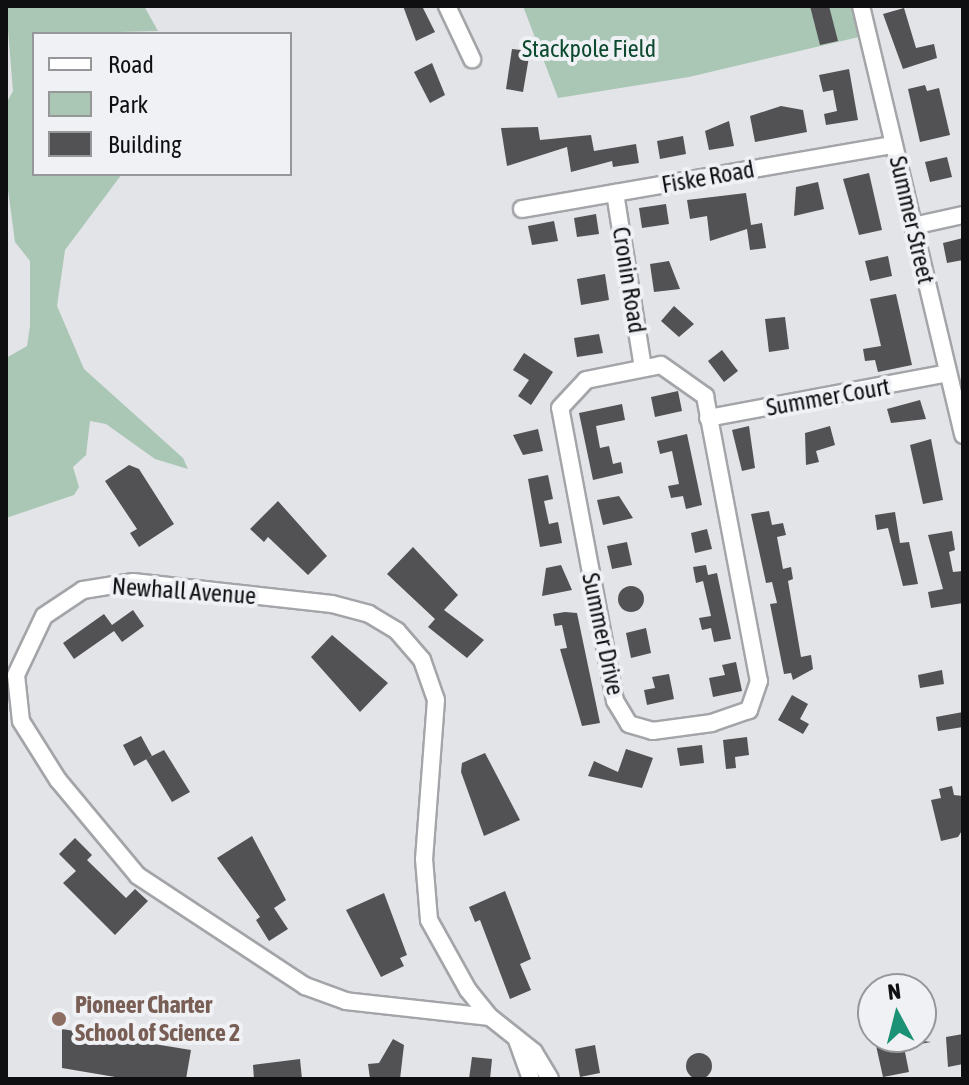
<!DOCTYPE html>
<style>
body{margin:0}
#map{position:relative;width:969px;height:1085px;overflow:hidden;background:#e2e4e7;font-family:"Asap Condensed",sans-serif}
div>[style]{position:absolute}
.green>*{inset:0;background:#aac6b5}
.building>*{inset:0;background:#525154}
.round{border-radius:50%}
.roads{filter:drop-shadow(2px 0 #a3a5a8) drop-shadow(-2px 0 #a3a5a8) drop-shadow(0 2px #a3a5a8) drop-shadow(0 -2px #a3a5a8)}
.street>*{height:16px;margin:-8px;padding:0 8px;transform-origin:8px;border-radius:8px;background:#fff}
.dots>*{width:22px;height:22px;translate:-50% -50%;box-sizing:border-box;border:4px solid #eff1f4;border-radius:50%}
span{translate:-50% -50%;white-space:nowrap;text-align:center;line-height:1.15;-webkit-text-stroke:8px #eff1f4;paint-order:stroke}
.park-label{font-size:24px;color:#0c492e}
.street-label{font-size:24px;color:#0f0f11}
.education-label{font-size:24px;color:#785e54;font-weight:700}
.left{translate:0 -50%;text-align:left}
.frame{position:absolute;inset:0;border:8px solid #0f0f11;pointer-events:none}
.legend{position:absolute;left:32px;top:32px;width:260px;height:144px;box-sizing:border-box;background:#eff1f4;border:2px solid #959799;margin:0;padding:10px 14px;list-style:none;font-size:24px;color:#0f0f11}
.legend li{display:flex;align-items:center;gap:16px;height:40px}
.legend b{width:40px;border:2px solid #959799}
.north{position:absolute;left:857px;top:973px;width:80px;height:80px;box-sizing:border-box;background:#eff1f4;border:2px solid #959799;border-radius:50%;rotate:353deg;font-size:22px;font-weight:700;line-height:32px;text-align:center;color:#0f0f11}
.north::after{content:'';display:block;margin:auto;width:28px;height:36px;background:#1b9175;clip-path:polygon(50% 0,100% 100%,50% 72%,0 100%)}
</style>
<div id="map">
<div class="green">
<i style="clip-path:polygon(6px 6px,144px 6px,158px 31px,34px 34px,34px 174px,122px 174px,65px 250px,57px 306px,84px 369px,183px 458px,188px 469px,155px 459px,106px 424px,90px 421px,86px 455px,73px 467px,79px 487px,74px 495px,6px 518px,6px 358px,27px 346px,30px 326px,30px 261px,15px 242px,6px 175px,6px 104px,13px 91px)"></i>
<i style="clip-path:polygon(523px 6px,857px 6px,863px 36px,689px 77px,558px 98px)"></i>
</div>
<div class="building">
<i style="clip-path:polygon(403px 6px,422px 6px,435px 32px,416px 41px)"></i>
<i style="clip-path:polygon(810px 6px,829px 6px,838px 41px,820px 45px)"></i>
<i style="clip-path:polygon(904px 8px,916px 48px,934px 44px,937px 58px,903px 69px,883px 14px)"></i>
<i style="clip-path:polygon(512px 49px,530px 51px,523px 92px,506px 89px)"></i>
<i style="clip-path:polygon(432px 63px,445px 95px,430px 103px,414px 72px)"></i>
<i style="clip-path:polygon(849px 69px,858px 120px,826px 125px,824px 114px,837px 111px,833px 90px,823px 92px,819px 75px)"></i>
<i style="clip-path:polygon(925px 85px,927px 91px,939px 88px,950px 135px,920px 142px,908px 89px)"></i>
<i style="clip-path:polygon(781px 106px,803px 110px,807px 132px,755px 142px,750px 116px)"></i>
<i style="clip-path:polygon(729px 121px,734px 146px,709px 150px,705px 131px)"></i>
<i style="clip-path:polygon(538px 127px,540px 140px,591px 135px,594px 151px,636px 144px,639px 163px,613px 167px,612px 161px,571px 172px,567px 147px,507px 166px,501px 128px)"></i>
<i style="clip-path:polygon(683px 136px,686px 154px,660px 159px,657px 141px)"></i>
<i style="clip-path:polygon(947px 157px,952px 177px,930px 182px,925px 162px)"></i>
<i style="clip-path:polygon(869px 173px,882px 230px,859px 235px,843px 179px)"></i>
<i style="clip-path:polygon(818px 182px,824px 209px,794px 216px,796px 187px)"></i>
<i style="clip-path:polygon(746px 193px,751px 225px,762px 223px,766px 248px,750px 250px,747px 229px,710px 241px,707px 216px,690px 219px,687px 200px)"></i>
<i style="clip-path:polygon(666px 204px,669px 224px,642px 228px,639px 208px)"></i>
<i style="clip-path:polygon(596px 214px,599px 234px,577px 237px,574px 218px)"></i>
<i style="clip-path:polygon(554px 221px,558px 241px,532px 245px,528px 226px)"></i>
<i style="clip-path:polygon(963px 238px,963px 260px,947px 263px,943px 243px)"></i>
<i style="clip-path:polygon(888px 256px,892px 276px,870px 281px,865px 261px)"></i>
<i style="clip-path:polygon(669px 261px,680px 289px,654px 292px,650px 264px)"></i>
<i style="clip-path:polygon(605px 274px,609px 300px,581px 305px,577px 279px)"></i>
<i style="clip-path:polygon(896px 294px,912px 365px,878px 372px,875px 360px,865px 361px,863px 349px,881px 346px,870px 299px)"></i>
<i style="clip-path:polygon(674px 306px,694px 324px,679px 337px,661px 321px)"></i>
<i style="clip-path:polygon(785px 317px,789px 349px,769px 352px,765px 319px)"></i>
<i style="clip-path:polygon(599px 334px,603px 353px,577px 357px,574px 338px)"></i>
<i style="clip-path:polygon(722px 350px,738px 371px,724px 382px,708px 361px)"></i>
<i style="clip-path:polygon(524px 353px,553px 372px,531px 405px,518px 396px,529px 380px,513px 370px)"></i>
<i style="clip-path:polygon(678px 391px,682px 411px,655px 417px,651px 397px)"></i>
<i style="clip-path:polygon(920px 400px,926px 419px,891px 423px,887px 409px)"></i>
<i style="clip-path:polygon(622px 404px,625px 420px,596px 426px,600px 448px,609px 446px,613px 464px,621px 462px,623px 473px,593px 480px,579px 413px)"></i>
<i style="clip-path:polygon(749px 426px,755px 468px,742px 471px,732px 430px)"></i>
<i style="clip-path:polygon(830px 426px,835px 445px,816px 451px,819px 462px,806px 465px,805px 433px)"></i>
<i style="clip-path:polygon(538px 429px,543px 451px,523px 455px,513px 435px)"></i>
<i style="clip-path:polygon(687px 434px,702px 505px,686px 509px,683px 496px,671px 498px,668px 486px,679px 484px,672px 451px,660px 454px,657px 441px)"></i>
<i style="clip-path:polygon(931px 439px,943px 500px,923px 504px,910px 445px)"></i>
<i style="clip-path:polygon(129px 465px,139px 469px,174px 524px,139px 547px,130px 533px,137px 529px,105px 481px)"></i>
<i style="clip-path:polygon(548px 475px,553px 499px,544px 501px,549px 524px,558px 522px,562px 543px,540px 547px,528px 479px)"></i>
<i style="clip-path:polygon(619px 496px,633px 518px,603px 525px,597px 500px)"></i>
<i style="clip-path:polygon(278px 501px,327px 556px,308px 575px,268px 537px,264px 542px,250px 529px)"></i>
<i style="clip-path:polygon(769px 511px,772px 525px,783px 523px,786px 535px,777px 537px,783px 569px,791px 567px,793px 579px,788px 581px,801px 657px,811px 655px,813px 669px,793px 680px,791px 673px,784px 674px,770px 604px,777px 603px,772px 582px,766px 583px,751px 514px)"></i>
<i style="clip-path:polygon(895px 512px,900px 543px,909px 542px,918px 584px,903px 586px,888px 528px,877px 530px,875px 515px)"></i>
<i style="clip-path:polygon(707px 529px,712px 549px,695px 553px,691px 533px)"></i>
<i style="clip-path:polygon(952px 531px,955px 550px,949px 552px,953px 572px,963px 571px,963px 603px,931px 608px,928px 592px,943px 589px,928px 535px)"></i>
<i style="clip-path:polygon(627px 542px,632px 565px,612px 569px,607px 546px)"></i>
<i style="clip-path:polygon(413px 547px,458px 595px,444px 610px,484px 640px,467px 658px,428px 627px,435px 619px,387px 574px)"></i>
<i style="clip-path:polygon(561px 565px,572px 590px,542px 596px,546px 568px)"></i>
<i style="clip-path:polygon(706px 565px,708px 575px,717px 573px,731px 639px,714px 642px,711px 628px,702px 630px,699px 618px,711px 616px,703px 581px,696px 583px,693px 567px)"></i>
<i class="round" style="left:618px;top:586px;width:26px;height:26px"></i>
<i style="clip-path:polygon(133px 610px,144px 626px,122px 642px,114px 631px,74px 659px,63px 643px,104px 614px,112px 625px)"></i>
<i style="clip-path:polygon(565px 612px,577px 613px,600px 723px,582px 726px,560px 649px,567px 648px,562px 625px,555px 626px,553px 614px)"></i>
<i style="clip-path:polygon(646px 628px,651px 653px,631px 658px,626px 633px)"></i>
<i style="clip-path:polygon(332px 635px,388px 683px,360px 712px,311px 657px)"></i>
<i style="clip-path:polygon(736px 662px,742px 691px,713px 697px,709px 678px,725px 675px,722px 665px)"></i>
<i style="clip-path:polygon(942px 670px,944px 684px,920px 688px,918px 675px)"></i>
<i style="clip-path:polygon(669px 674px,674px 699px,647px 705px,644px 690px,655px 688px,652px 677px)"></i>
<i style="clip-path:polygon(792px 695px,808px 704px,800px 719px,809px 724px,803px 734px,778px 720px)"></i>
<i style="clip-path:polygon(963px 712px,963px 727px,938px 731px,936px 717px)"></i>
<i style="clip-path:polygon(141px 736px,152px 756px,134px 766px,123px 745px)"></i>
<i style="clip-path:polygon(747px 737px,749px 755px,735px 757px,736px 768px,726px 769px,723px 740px)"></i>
<i style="clip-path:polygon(702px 745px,704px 763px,680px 766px,677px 748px)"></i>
<i style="clip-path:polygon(626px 749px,653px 758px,642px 788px,588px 776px,594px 761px,618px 772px)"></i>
<i style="clip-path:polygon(164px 750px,190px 792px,172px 802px,146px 759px)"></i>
<i style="clip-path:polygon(485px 753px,520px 820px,484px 836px,461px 772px,462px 763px)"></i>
<i style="clip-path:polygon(952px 786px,954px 795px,963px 796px,963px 829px,958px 837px,941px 841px,931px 800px,941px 798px,939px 789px)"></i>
<i style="clip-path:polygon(252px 836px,286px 900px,274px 908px,288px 929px,269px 941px,256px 920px,260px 917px,217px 858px)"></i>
<i style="clip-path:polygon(75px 838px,92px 855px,87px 860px,126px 898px,135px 889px,148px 901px,115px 935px,63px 883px,76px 871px,59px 854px)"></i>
<i style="clip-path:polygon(505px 891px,531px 959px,520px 964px,531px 990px,510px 999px,480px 920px,475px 922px,469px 907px)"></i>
<i style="clip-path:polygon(384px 893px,407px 955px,400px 958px,404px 966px,381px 977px,346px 910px)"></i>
<i style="clip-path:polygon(62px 1029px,191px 1050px,186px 1079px,127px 1079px,62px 1068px)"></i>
<i style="clip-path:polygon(963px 1034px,963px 1064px,948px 1067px,946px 1037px)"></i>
<i style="clip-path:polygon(893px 1037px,931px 1042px,904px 1047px,909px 1072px,883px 1077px,875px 1041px)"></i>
<i style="clip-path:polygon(393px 1039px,404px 1045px,400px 1079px,370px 1079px,368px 1064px,379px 1063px)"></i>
<i style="clip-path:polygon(595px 1045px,600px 1073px,580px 1077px,575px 1049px)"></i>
<i class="round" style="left:686px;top:1053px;width:26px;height:26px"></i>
<i style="clip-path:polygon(472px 1057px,492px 1059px,490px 1079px,469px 1079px)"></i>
<i style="clip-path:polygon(300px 1059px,302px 1079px,254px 1079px,253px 1065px)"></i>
</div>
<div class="roads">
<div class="street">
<i style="left:447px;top:6px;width:59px;rotate:64.7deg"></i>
<i style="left:861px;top:6px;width:441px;rotate:76.6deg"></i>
<i style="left:615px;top:193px;width:176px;rotate:80.9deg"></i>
<i style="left:522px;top:209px;width:377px;rotate:-9.8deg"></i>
<i style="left:913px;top:226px;width:51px;rotate:-12.4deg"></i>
<i style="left:661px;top:365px;width:54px;rotate:35.2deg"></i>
<i style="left:705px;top:396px;width:290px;rotate:79.3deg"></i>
<i style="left:759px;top:681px;width:31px;rotate:109deg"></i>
<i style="left:749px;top:710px;width:39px;rotate:161deg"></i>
<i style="left:712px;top:723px;width:60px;rotate:172.3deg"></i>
<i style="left:653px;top:731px;width:25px;rotate:-164deg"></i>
<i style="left:629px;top:724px;width:27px;rotate:-121deg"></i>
<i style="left:615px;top:701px;width:298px;rotate:-100.6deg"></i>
<i style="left:560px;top:408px;width:38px;rotate:-47deg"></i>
<i style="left:586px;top:380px;width:76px;rotate:-11.3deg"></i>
<i style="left:708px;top:418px;width:244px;rotate:-10.6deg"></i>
<i style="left:490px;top:1017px;width:145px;rotate:-173.7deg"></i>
<i style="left:346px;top:1001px;width:44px;rotate:-159.9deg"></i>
<i style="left:305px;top:986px;width:200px;rotate:-146.6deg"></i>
<i style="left:138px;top:876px;width:125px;rotate:-129.8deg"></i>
<i style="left:58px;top:780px;width:70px;rotate:-122.1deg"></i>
<i style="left:21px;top:721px;width:46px;rotate:-96.2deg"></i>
<i style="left:16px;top:675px;width:65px;rotate:-64.6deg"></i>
<i style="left:44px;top:616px;width:47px;rotate:-33.7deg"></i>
<i style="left:83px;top:590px;width:51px;rotate:-9.1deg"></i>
<i style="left:133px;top:582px;width:200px;rotate:6.3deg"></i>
<i style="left:332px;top:604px;width:38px;rotate:15deg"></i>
<i style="left:369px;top:614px;width:33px;rotate:31deg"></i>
<i style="left:397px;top:631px;width:38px;rotate:49deg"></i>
<i style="left:422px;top:660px;width:42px;rotate:70.7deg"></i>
<i style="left:436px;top:700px;width:159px;rotate:94.3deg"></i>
<i style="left:424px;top:859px;width:61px;rotate:85.3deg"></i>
<i style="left:429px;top:920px;width:80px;rotate:60.9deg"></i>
<i style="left:468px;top:990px;width:35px;rotate:51deg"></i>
<i style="left:490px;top:1017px;width:56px;rotate:38.5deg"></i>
<i style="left:534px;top:1052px;width:31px;rotate:59deg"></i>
<i style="left:517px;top:1040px;width:41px;rotate:70.3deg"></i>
</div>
</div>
<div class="dots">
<i style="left:59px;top:1019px;background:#8d6e63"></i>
</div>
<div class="park-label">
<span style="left:589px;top:49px">Stackpole Field</span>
</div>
<div class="street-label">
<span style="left:708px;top:177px;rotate:-10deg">Fiske Road</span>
<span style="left:912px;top:220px;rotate:77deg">Summer Street</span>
<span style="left:629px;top:280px;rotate:81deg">Cronin Road</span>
<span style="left:828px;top:397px;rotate:-10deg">Summer Court</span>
<span style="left:184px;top:591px;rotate:4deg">Newhall Avenue</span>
<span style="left:603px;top:634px;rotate:78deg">Summer Drive</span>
</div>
<div class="education-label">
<span class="left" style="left:75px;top:1019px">Pioneer Charter<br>School of Science 2</span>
</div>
<div class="frame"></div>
<ul class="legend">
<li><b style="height:10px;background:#fff"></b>Road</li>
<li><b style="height:22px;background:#aac6b5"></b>Park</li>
<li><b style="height:22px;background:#525154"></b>Building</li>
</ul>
<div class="north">N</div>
</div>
